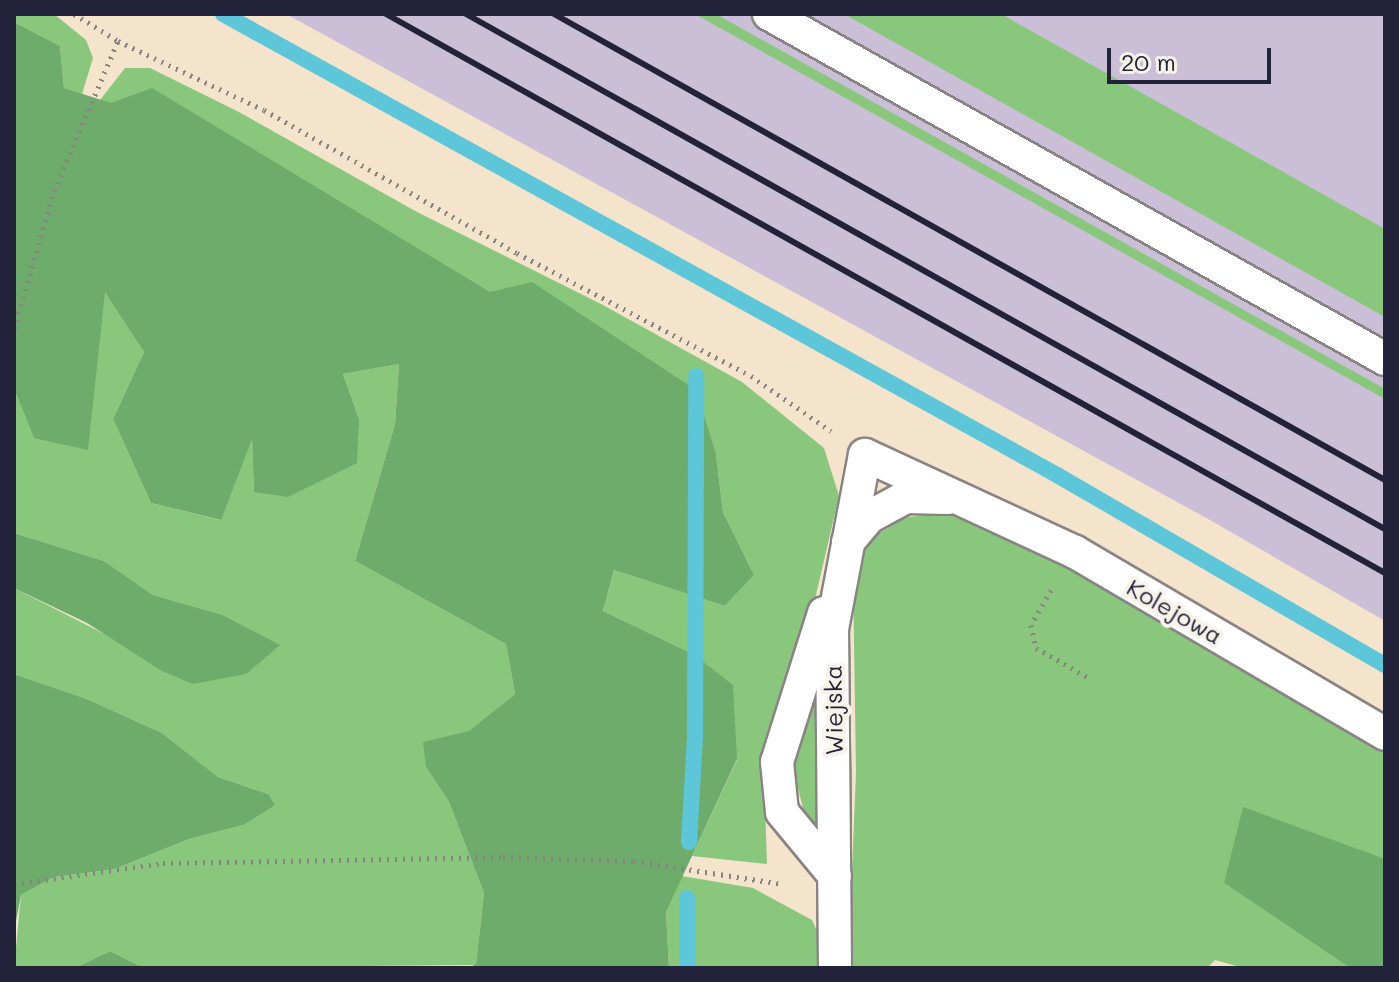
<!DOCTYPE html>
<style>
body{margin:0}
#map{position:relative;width:1399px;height:982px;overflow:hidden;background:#f3e4cb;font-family:Mali,sans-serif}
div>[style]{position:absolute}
.industrial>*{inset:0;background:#cabfd6}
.green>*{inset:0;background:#89c77d}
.forest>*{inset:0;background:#6eac6c}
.stream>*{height:16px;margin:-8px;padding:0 8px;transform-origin:8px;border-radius:8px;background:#5dc6d9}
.path>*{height:5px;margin-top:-2.5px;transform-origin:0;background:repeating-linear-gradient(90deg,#8a8383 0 2px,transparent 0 8px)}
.roads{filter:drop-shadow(2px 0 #8a8383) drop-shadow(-2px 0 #8a8383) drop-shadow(0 2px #8a8383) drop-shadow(0 -2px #8a8383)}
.lane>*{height:32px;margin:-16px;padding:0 16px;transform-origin:16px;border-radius:16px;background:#fff}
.rail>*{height:6px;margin:-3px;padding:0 3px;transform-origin:3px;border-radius:3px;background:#22223b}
span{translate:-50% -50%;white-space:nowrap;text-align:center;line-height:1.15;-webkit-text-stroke:8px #f7f3e8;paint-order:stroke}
.street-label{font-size:24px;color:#22223b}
.frame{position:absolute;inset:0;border:16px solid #22223b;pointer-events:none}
.scale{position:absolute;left:1107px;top:48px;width:164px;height:36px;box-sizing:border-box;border:4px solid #22223b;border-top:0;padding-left:10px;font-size:24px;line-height:28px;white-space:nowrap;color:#22223b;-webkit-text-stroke:6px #f7f3e8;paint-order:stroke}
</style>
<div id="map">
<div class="industrial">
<i style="clip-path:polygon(286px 14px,1385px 14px,1385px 621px,1210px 520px)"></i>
</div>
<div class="green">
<i style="clip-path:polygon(14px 14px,54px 14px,86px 40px,93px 58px,82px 94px,64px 88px,60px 46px,14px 22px)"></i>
<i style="clip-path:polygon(695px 14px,716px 14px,1385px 389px,1385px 399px)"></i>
<i style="clip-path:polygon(844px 14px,1001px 14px,1385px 229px,1385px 317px)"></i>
<i style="clip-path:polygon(125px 68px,150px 68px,239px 112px,417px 212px,603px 305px,742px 382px,824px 448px,839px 496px,805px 642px,764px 778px,767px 864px,692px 856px,737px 760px,693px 654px,603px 611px,614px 570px,725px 606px,754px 575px,723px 512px,716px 454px,490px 293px,430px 257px,100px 100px)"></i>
<i style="clip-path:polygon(105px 291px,144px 352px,113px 419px,151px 503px,220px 520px,252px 436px,254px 492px,359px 419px,343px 374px,399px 364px,395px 424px,355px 561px,506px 644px,515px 694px,426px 767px,449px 802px,484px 893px,476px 965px,144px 968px,110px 951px,75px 968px,14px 968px,21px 895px,54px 877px,115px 869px,189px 839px,243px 825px,268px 794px,218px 777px,162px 733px,87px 699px,14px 674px,14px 588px,120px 642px,220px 614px,153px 595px,104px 561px,14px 533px,14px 389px,34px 438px)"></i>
<i style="clip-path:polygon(955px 513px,1029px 544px,1385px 749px,1385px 859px,1366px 853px,1224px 883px,1350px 968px,1244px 968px,1215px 960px,1207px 968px,848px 968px,856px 773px,853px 574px,873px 537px,906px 517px)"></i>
<i style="clip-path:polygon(819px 676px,823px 833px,810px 834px,793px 770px,797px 728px)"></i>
<i style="clip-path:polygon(682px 876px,753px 888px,812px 920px,821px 940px,822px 968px,669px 968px,666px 912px)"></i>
</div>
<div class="forest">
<i style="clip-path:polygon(14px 22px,60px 46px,64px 88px,111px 103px,152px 88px,490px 292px,532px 282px,696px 390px,716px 454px,723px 512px,754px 575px,725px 606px,614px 570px,603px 611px,693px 654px,733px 685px,737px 759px,666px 912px,669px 968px,469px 968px,476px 964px,484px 893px,449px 802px,426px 767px,423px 742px,469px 731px,515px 694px,506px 644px,355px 561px,395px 424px,399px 364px,343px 374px,359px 419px,357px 463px,288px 497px,254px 492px,252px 439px,221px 520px,151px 503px,113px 419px,144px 352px,105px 292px,88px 450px,34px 438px,14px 389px)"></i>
<i style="clip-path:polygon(14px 533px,104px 561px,153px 595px,220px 614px,280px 645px,246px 674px,193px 684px,162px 671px,87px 623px,14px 588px)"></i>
<i style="clip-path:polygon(14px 674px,87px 699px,162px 733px,218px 777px,268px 794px,275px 805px,243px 825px,189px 839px,115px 869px,54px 877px,21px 895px,14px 932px)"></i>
<i style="clip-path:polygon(1243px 807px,1385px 859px,1385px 968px,1350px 968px,1224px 883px)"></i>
<i style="clip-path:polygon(110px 951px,144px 968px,75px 968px)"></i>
</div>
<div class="stream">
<i style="left:223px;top:14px;width:953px;rotate:28.93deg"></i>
<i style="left:1057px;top:475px;width:379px;rotate:30.1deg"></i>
<i style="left:689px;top:842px;width:105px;rotate:-86.7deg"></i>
<i style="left:695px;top:737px;width:361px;rotate:-89.8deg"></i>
<i style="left:687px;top:898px;width:70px;rotate:90deg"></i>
</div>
<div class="path">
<i style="left:74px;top:14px;width:52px;rotate:31.5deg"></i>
<i style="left:118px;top:41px;width:161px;rotate:25.3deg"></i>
<i style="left:264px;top:110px;width:291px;rotate:29.5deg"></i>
<i style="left:517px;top:253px;width:264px;rotate:27.7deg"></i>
<i style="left:751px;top:376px;width:97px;rotate:34.5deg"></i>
<i style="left:14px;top:329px;width:144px;rotate:-73.8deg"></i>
<i style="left:54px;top:191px;width:163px;rotate:-66.9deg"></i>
<i style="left:1051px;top:590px;width:40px;rotate:119.7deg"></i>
<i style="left:1031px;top:625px;width:24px;rotate:78deg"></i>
<i style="left:1036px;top:648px;width:61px;rotate:29.5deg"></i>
<i style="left:14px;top:884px;width:150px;rotate:-8deg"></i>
<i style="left:163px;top:863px;width:340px;rotate:-1deg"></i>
<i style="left:503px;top:857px;width:131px;rotate:1.7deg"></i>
<i style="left:634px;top:861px;width:151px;rotate:8.8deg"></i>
</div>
<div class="roads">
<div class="lane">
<i style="left:769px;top:14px;width:706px;rotate:29.25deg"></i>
<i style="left:848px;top:542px;width:33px;rotate:-50deg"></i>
<i style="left:869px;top:517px;width:42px;rotate:-28.4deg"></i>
<i style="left:906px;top:497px;width:42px;rotate:1.4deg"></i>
<i style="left:824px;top:613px;width:156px;rotate:107.5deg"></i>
<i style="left:777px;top:762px;width:50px;rotate:84.3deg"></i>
<i style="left:782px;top:812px;width:83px;rotate:50.4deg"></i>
<i style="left:835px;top:968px;width:339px;rotate:-90.5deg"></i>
<i style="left:832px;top:629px;width:177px;rotate:-79.3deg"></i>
<i style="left:865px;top:455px;width:231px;rotate:24.8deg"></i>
<i style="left:1075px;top:552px;width:359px;rotate:30.4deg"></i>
</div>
</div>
<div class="rail">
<i style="left:386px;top:14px;width:1145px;rotate:29.23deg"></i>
<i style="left:466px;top:14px;width:1053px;rotate:29.27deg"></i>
<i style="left:554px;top:14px;width:953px;rotate:29.28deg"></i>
</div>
<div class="street-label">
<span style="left:1175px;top:611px;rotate:30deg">Kolejowa</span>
<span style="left:833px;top:710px;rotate:-91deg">Wiejska</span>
</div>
<div class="frame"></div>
<div class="scale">20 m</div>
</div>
